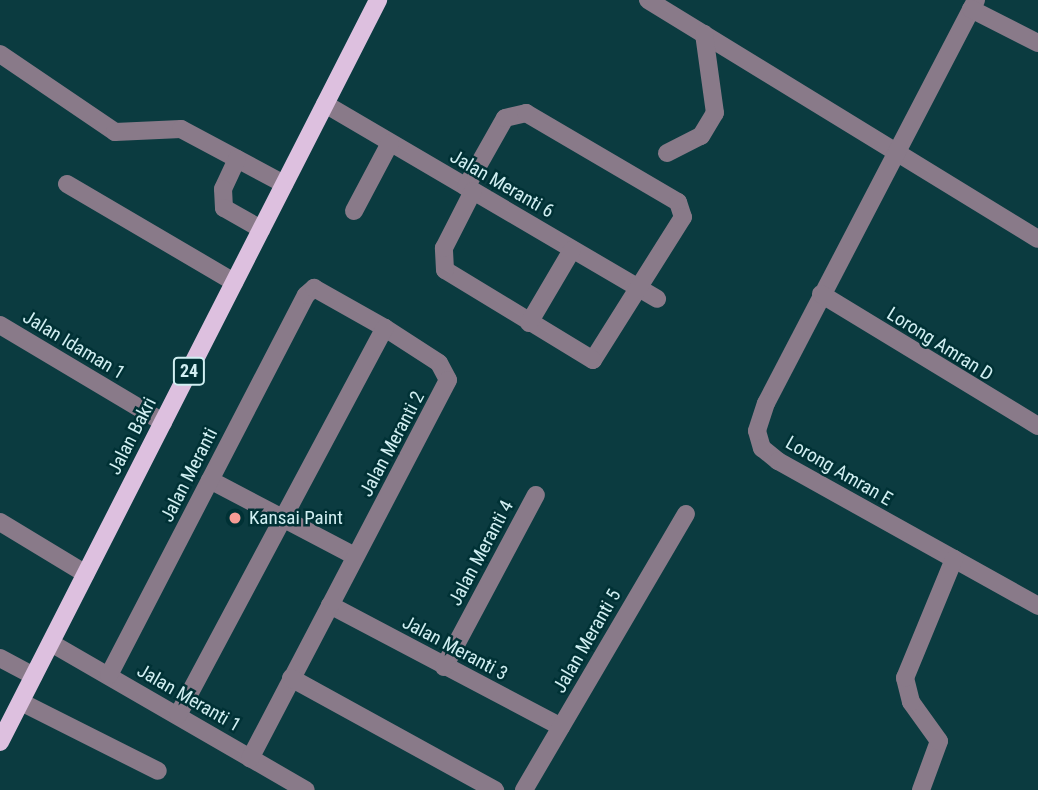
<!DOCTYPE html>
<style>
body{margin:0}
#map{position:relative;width:1038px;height:790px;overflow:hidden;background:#0b3b40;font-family:"Roboto Condensed",sans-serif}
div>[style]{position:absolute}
.minor>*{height:18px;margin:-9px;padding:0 9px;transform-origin:9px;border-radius:9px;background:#897a89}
.major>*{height:18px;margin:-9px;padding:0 9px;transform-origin:9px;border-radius:9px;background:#ddc0df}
.dots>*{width:19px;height:19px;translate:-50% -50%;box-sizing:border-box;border:4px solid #003135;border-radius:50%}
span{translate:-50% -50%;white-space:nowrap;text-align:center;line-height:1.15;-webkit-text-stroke:5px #003135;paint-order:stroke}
.shield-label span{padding:2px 5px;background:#003135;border:2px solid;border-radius:5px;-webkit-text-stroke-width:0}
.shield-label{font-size:18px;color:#d1eff2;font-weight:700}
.street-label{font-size:19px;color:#d1eff2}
.poi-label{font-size:19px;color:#d1eff2}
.left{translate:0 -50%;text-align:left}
</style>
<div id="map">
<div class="minor">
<i style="left:648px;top:0;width:457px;rotate:31.5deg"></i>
<i style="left:976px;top:0;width:454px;rotate:117.5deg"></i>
<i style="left:766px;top:403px;width:29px;rotate:108deg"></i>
<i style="left:757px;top:431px;width:18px;rotate:74deg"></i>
<i style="left:762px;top:448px;width:21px;rotate:39deg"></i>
<i style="left:778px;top:461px;width:298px;rotate:29.1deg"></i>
<i style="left:971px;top:9px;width:75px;rotate:26.9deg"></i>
<i style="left:0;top:54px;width:139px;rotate:34.1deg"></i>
<i style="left:115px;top:132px;width:66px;rotate:-2.6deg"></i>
<i style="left:181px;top:129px;width:117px;rotate:28.1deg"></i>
<i style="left:325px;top:104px;width:385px;rotate:30.4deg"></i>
<i style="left:667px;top:153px;width:38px;rotate:-27deg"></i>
<i style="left:701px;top:136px;width:27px;rotate:-59deg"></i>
<i style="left:715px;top:113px;width:80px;rotate:-97.9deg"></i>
<i style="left:237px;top:159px;width:33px;rotate:115deg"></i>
<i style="left:223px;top:189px;width:19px;rotate:87deg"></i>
<i style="left:224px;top:208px;width:43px;rotate:29.6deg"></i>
<i style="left:67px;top:184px;width:194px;rotate:30.4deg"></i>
<i style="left:466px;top:187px;width:79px;rotate:-60.5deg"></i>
<i style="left:505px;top:118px;width:22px;rotate:-13deg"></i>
<i style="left:526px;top:113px;width:176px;rotate:30.4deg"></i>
<i style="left:678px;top:202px;width:16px;rotate:72deg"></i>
<i style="left:683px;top:217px;width:169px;rotate:122.2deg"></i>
<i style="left:593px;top:360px;width:173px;rotate:-148.7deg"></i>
<i style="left:445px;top:270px;width:22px;rotate:-93deg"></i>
<i style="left:444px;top:248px;width:64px;rotate:-63deg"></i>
<i style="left:354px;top:211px;width:77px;rotate:-62.1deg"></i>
<i style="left:821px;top:294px;width:254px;rotate:31.3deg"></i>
<i style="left:529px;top:323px;width:85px;rotate:-59.5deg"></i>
<i style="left:0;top:325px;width:190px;rotate:30.8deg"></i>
<i style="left:210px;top:480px;width:164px;rotate:27.7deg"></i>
<i style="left:0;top:522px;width:100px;rotate:31.2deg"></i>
<i style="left:330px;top:605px;width:261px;rotate:27.8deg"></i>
<i style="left:51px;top:643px;width:294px;rotate:30deg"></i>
<i style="left:0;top:658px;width:38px;rotate:28deg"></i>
<i style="left:444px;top:667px;width:195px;rotate:-61.9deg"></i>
<i style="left:109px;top:675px;width:428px;rotate:-62.6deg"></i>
<i style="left:306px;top:295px;width:11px;rotate:-41deg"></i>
<i style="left:314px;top:288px;width:81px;rotate:29.4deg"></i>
<i style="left:385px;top:328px;width:64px;rotate:32.9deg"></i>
<i style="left:439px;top:363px;width:19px;rotate:62deg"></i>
<i style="left:448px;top:380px;width:427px;rotate:117.6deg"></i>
<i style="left:291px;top:678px;width:233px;rotate:28.8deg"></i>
<i style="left:21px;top:702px;width:153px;rotate:26.7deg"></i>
<i style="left:178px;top:715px;width:439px;rotate:-61.9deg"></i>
<i style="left:524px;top:790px;width:320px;rotate:-59.6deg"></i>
<i style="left:921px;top:790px;width:52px;rotate:-69.8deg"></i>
<i style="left:939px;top:741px;width:48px;rotate:-125.7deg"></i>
<i style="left:911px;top:702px;width:25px;rotate:-104deg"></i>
<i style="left:905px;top:678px;width:129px;rotate:-67.6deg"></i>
</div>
<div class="major">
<i style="left:0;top:742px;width:833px;rotate:-63deg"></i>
</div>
<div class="dots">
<i style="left:235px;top:518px;background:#f59c95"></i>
</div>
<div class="shield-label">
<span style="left:189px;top:371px">24</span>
</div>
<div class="street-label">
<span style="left:502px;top:184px;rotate:30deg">Jalan Meranti 6</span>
<span style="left:940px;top:344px;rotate:32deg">Lorong Amran D</span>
<span style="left:74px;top:345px;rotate:31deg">Jalan Idaman 1</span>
<span style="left:132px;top:436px;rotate:-63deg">Jalan Bakri</span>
<span style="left:392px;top:444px;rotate:-62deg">Jalan Meranti 2</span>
<span style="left:839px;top:471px;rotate:30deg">Lorong Amran E</span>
<span style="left:189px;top:475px;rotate:-63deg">Jalan Meranti</span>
<span style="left:481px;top:553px;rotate:-62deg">Jalan Meranti 4</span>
<span style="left:587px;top:641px;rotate:-60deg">Jalan Meranti 5</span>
<span style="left:455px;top:648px;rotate:28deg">Jalan Meranti 3</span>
<span style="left:189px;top:698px;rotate:30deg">Jalan Meranti 1</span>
</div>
<div class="poi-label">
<span class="left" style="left:249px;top:518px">Kansai Paint</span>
</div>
</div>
